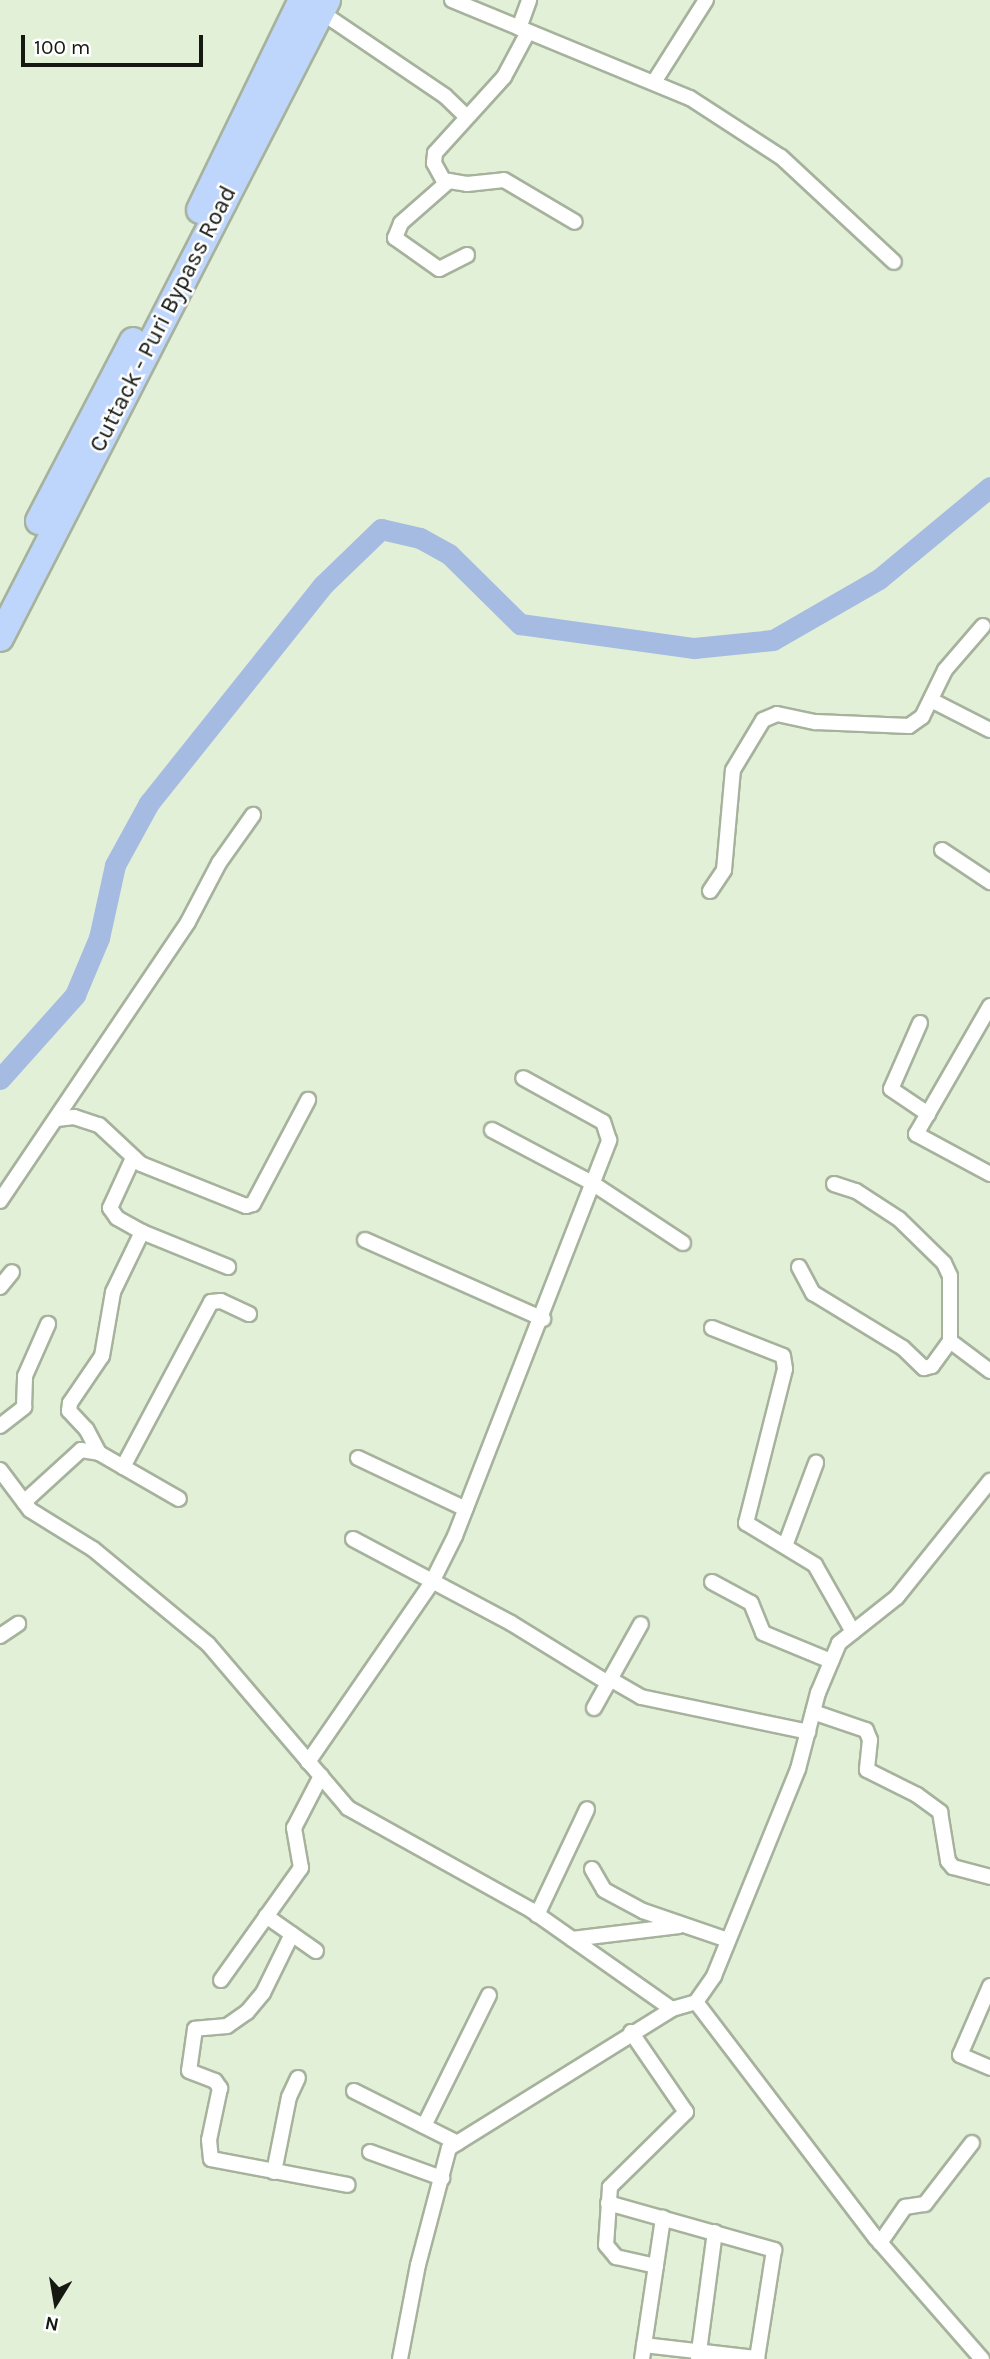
<!DOCTYPE html>
<style>
body{margin:0}
#map{position:relative;width:990px;height:2359px;overflow:hidden;background:#e3f0d8;font-family:Karla,sans-serif}
div>[style]{position:absolute}
.river>*{height:21px;margin:-10.5px;padding:0 10.5px;transform-origin:10.5px;border-radius:10.5px;background:#a5bbe1}
.roads{filter:drop-shadow(2px 0 #a6b29c) drop-shadow(-2px 0 #a6b29c) drop-shadow(0 2px #a6b29c) drop-shadow(0 -2px #a6b29c)}
.street>*{height:14px;margin:-7px;padding:0 7px;transform-origin:7px;border-radius:7px;background:#fff}
.highway>*{height:26px;margin:-13px;padding:0 13px;transform-origin:13px;border-radius:13px;background:#bfd6fc}
span{translate:-50% -50%;white-space:nowrap;text-align:center;line-height:1.15;-webkit-text-stroke:5px #fff;paint-order:stroke}
.street-label{font-size:24px;color:#151911}
.north{position:absolute;left:21px;top:2268px;width:70px;height:70px;-webkit-text-stroke:5px #fff;paint-order:stroke;rotate:191deg;font-size:19px;font-weight:700;line-height:28px;text-align:center;color:#151911}
.north::after{content:'';display:block;margin:auto;width:24px;height:32px;background:#151911;clip-path:polygon(50% 0,100% 100%,50% 72%,0 100%)}
.scale{position:absolute;left:21px;top:35px;width:182px;height:32px;box-sizing:border-box;border:4px solid #151911;border-top:0;padding-left:9px;font-size:21px;line-height:24px;white-space:nowrap;color:#151911;-webkit-text-stroke:5px #fff;paint-order:stroke}
</style>
<div id="map">
<div class="river">
<i style="left:0;top:1079px;width:113px;rotate:-48.2deg"></i>
<i style="left:75px;top:995px;width:62px;rotate:-67.2deg"></i>
<i style="left:99px;top:938px;width:75px;rotate:-77.6deg"></i>
<i style="left:115px;top:865px;width:71px;rotate:-61.3deg"></i>
<i style="left:149px;top:803px;width:280px;rotate:-51.4deg"></i>
<i style="left:324px;top:584px;width:79px;rotate:-44deg"></i>
<i style="left:381px;top:529px;width:40px;rotate:13deg"></i>
<i style="left:420px;top:538px;width:33px;rotate:29deg"></i>
<i style="left:449px;top:554px;width:100px;rotate:44.6deg"></i>
<i style="left:520px;top:624px;width:176px;rotate:7.9deg"></i>
<i style="left:694px;top:648px;width:79px;rotate:-5.8deg"></i>
<i style="left:773px;top:640px;width:122px;rotate:-29.9deg"></i>
<i style="left:879px;top:579px;width:144px;rotate:-39.7deg"></i>
</div>
<div class="roads">
<div class="street">
<i style="left:452px;top:0;width:257px;rotate:22.4deg"></i>
<i style="left:690px;top:98px;width:108px;rotate:33deg"></i>
<i style="left:781px;top:157px;width:154px;rotate:42.9deg"></i>
<i style="left:321px;top:12px;width:150px;rotate:34.1deg"></i>
<i style="left:445px;top:96px;width:29px;rotate:44deg"></i>
<i style="left:519px;top:28px;width:30px;rotate:-70deg"></i>
<i style="left:654px;top:82px;width:97px;rotate:-57.6deg"></i>
<i style="left:445px;top:183px;width:23px;rotate:-119deg"></i>
<i style="left:434px;top:163px;width:10px;rotate:-84deg"></i>
<i style="left:435px;top:153px;width:103px;rotate:-47.8deg"></i>
<i style="left:504px;top:77px;width:51px;rotate:-61.9deg"></i>
<i style="left:467px;top:255px;width:31px;rotate:153deg"></i>
<i style="left:439px;top:269px;width:54px;rotate:-144.8deg"></i>
<i style="left:395px;top:238px;width:16px;rotate:-68deg"></i>
<i style="left:401px;top:223px;width:64px;rotate:-41.2deg"></i>
<i style="left:449px;top:181px;width:18px;rotate:9deg"></i>
<i style="left:467px;top:184px;width:37px;rotate:-6deg"></i>
<i style="left:504px;top:180px;width:82px;rotate:30.6deg"></i>
<i style="left:931px;top:700px;width:66px;rotate:27deg"></i>
<i style="left:942px;top:850px;width:58px;rotate:33.7deg"></i>
<i style="left:710px;top:891px;width:25px;rotate:-56deg"></i>
<i style="left:724px;top:870px;width:100px;rotate:-84.9deg"></i>
<i style="left:733px;top:770px;width:58px;rotate:-59deg"></i>
<i style="left:763px;top:720px;width:15px;rotate:-23deg"></i>
<i style="left:777px;top:714px;width:40px;rotate:12deg"></i>
<i style="left:816px;top:722px;width:93px;rotate:2.5deg"></i>
<i style="left:909px;top:726px;width:16px;rotate:-35deg"></i>
<i style="left:922px;top:717px;width:52px;rotate:-63.9deg"></i>
<i style="left:945px;top:670px;width:58px;rotate:-49.2deg"></i>
<i style="left:990px;top:1006px;width:148px;rotate:120deg"></i>
<i style="left:916px;top:1134px;width:84px;rotate:28.4deg"></i>
<i style="left:920px;top:1023px;width:72px;rotate:113.7deg"></i>
<i style="left:891px;top:1089px;width:45px;rotate:34deg"></i>
<i style="left:57px;top:1119px;width:17px;rotate:-7deg"></i>
<i style="left:74px;top:1117px;width:26px;rotate:18deg"></i>
<i style="left:99px;top:1125px;width:57px;rotate:42.9deg"></i>
<i style="left:141px;top:1164px;width:113px;rotate:21.8deg"></i>
<i style="left:246px;top:1206px;width:7px;rotate:-16deg"></i>
<i style="left:253px;top:1204px;width:118px;rotate:-62.1deg"></i>
<i style="left:492px;top:1130px;width:113px;rotate:27.9deg"></i>
<i style="left:592px;top:1183px;width:109px;rotate:33.4deg"></i>
<i style="left:133px;top:1158px;width:55px;rotate:114.7deg"></i>
<i style="left:110px;top:1208px;width:12px;rotate:55deg"></i>
<i style="left:117px;top:1218px;width:29px;rotate:29deg"></i>
<i style="left:834px;top:1184px;width:23px;rotate:18deg"></i>
<i style="left:856px;top:1191px;width:51px;rotate:33.1deg"></i>
<i style="left:899px;top:1219px;width:63px;rotate:44.4deg"></i>
<i style="left:944px;top:1263px;width:14px;rotate:65deg"></i>
<i style="left:950px;top:1276px;width:65px;rotate:90deg"></i>
<i style="left:950px;top:1341px;width:50px;rotate:36.9deg"></i>
<i style="left:0;top:1201px;width:336px;rotate:-56deg"></i>
<i style="left:188px;top:922px;width:67px;rotate:-62.3deg"></i>
<i style="left:219px;top:863px;width:59px;rotate:-54.7deg"></i>
<i style="left:365px;top:1240px;width:195px;rotate:23.9deg"></i>
<i style="left:799px;top:1267px;width:30px;rotate:62deg"></i>
<i style="left:813px;top:1293px;width:105px;rotate:31.4deg"></i>
<i style="left:903px;top:1348px;width:29px;rotate:44deg"></i>
<i style="left:924px;top:1368px;width:8px;rotate:-14deg"></i>
<i style="left:932px;top:1366px;width:31px;rotate:-54deg"></i>
<i style="left:0;top:1287px;width:19px;rotate:-51deg"></i>
<i style="left:712px;top:1328px;width:76px;rotate:21.5deg"></i>
<i style="left:783px;top:1356px;width:13px;rotate:81deg"></i>
<i style="left:785px;top:1369px;width:159px;rotate:104.2deg"></i>
<i style="left:746px;top:1523px;width:81px;rotate:31.3deg"></i>
<i style="left:815px;top:1565px;width:77px;rotate:60.4deg"></i>
<i style="left:0;top:1426px;width:31px;rotate:-38deg"></i>
<i style="left:24px;top:1407px;width:31px;rotate:-88deg"></i>
<i style="left:25px;top:1376px;width:57px;rotate:-66.1deg"></i>
<i style="left:99px;top:1453px;width:27px;rotate:-118deg"></i>
<i style="left:86px;top:1429px;width:25px;rotate:-133deg"></i>
<i style="left:69px;top:1411px;width:8px;rotate:-83deg"></i>
<i style="left:70px;top:1403px;width:57px;rotate:-55.8deg"></i>
<i style="left:102px;top:1356px;width:65px;rotate:-80.2deg"></i>
<i style="left:113px;top:1292px;width:67px;rotate:-64.2deg"></i>
<i style="left:142px;top:1232px;width:93px;rotate:22.1deg"></i>
<i style="left:358px;top:1458px;width:119px;rotate:25.3deg"></i>
<i style="left:123px;top:1467px;width:187px;rotate:-61.9deg"></i>
<i style="left:211px;top:1302px;width:10px;rotate:-6deg"></i>
<i style="left:221px;top:1301px;width:31px;rotate:25deg"></i>
<i style="left:0;top:1470px;width:50px;rotate:53.1deg"></i>
<i style="left:30px;top:1510px;width:74px;rotate:31.8deg"></i>
<i style="left:93px;top:1549px;width:149px;rotate:39.6deg"></i>
<i style="left:208px;top:1644px;width:216px;rotate:49.5deg"></i>
<i style="left:348px;top:1808px;width:210px;rotate:29.1deg"></i>
<i style="left:531px;top:1910px;width:172px;rotate:35.1deg"></i>
<i style="left:672px;top:2009px;width:25px;rotate:-16deg"></i>
<i style="left:696px;top:2002px;width:297px;rotate:52.7deg"></i>
<i style="left:876px;top:2238px;width:161px;rotate:48.8deg"></i>
<i style="left:24px;top:1502px;width:77px;rotate:-42.4deg"></i>
<i style="left:81px;top:1450px;width:18px;rotate:9deg"></i>
<i style="left:99px;top:1453px;width:92px;rotate:29.9deg"></i>
<i style="left:353px;top:1539px;width:179px;rotate:28deg"></i>
<i style="left:511px;top:1623px;width:114px;rotate:31.7deg"></i>
<i style="left:785px;top:1546px;width:89px;rotate:-69.5deg"></i>
<i style="left:712px;top:1582px;width:44px;rotate:28.3deg"></i>
<i style="left:751px;top:1603px;width:32px;rotate:68deg"></i>
<i style="left:763px;top:1633px;width:74px;rotate:22.4deg"></i>
<i style="left:0;top:1636px;width:22px;rotate:-34deg"></i>
<i style="left:610px;top:1679px;width:36px;rotate:30deg"></i>
<i style="left:641px;top:1697px;width:171px;rotate:11.8deg"></i>
<i style="left:594px;top:1708px;width:96px;rotate:-60.8deg"></i>
<i style="left:813px;top:1712px;width:56px;rotate:18.8deg"></i>
<i style="left:866px;top:1730px;width:11px;rotate:68deg"></i>
<i style="left:870px;top:1740px;width:30px;rotate:96deg"></i>
<i style="left:867px;top:1770px;width:56px;rotate:26.6deg"></i>
<i style="left:917px;top:1795px;width:29px;rotate:36deg"></i>
<i style="left:940px;top:1812px;width:50px;rotate:80.7deg"></i>
<i style="left:948px;top:1861px;width:8px;rotate:50deg"></i>
<i style="left:953px;top:1867px;width:38px;rotate:15deg"></i>
<i style="left:308px;top:1762px;width:219px;rotate:-55.4deg"></i>
<i style="left:432px;top:1582px;width:51px;rotate:-63.4deg"></i>
<i style="left:455px;top:1536px;width:425px;rotate:-68.7deg"></i>
<i style="left:609px;top:1140px;width:19px;rotate:-108deg"></i>
<i style="left:603px;top:1122px;width:91px;rotate:-151.2deg"></i>
<i style="left:592px;top:1869px;width:24px;rotate:60deg"></i>
<i style="left:604px;top:1890px;width:44px;rotate:28.3deg"></i>
<i style="left:643px;top:1911px;width:90px;rotate:18.8deg"></i>
<i style="left:537px;top:1915px;width:117px;rotate:-64.7deg"></i>
<i style="left:266px;top:1916px;width:61px;rotate:35deg"></i>
<i style="left:292px;top:1934px;width:66px;rotate:116.2deg"></i>
<i style="left:263px;top:1993px;width:25px;rotate:130deg"></i>
<i style="left:247px;top:2012px;width:24px;rotate:145deg"></i>
<i style="left:227px;top:2026px;width:32px;rotate:175deg"></i>
<i style="left:195px;top:2029px;width:42px;rotate:98.1deg"></i>
<i style="left:189px;top:2071px;width:28px;rotate:21deg"></i>
<i style="left:215px;top:2081px;width:9px;rotate:54deg"></i>
<i style="left:220px;top:2088px;width:53px;rotate:101.9deg"></i>
<i style="left:209px;top:2140px;width:19px;rotate:84deg"></i>
<i style="left:211px;top:2159px;width:139px;rotate:10.7deg"></i>
<i style="left:572px;top:1939px;width:108px;rotate:-6.9deg"></i>
<i style="left:221px;top:1980px;width:138px;rotate:-54.5deg"></i>
<i style="left:301px;top:1868px;width:41px;rotate:-99.9deg"></i>
<i style="left:294px;top:1828px;width:59px;rotate:-62.6deg"></i>
<i style="left:990px;top:1986px;width:75px;rotate:113.5deg"></i>
<i style="left:960px;top:2055px;width:33px;rotate:23deg"></i>
<i style="left:696px;top:2002px;width:32px;rotate:-55deg"></i>
<i style="left:714px;top:1976px;width:223px;rotate:-67.9deg"></i>
<i style="left:798px;top:1769px;width:79px;rotate:-75.3deg"></i>
<i style="left:818px;top:1693px;width:54px;rotate:-67.2deg"></i>
<i style="left:839px;top:1643px;width:74px;rotate:-38.4deg"></i>
<i style="left:897px;top:1597px;width:149px;rotate:-51.3deg"></i>
<i style="left:631px;top:2032px;width:97px;rotate:55.5deg"></i>
<i style="left:686px;top:2112px;width:107px;rotate:135.4deg"></i>
<i style="left:610px;top:2187px;width:58px;rotate:93.9deg"></i>
<i style="left:606px;top:2245px;width:16px;rotate:50deg"></i>
<i style="left:616px;top:2257px;width:41px;rotate:12.7deg"></i>
<i style="left:354px;top:2091px;width:116px;rotate:26.6deg"></i>
<i style="left:424px;top:2126px;width:146px;rotate:-63.6deg"></i>
<i style="left:370px;top:2152px;width:77px;rotate:19.9deg"></i>
<i style="left:274px;top:2172px;width:76px;rotate:-78.7deg"></i>
<i style="left:289px;top:2097px;width:21px;rotate:-65deg"></i>
<i style="left:608px;top:2203px;width:173px;rotate:15.8deg"></i>
<i style="left:774px;top:2250px;width:110px;rotate:98.9deg"></i>
<i style="left:880px;top:2243px;width:44px;rotate:-55.2deg"></i>
<i style="left:905px;top:2207px;width:20px;rotate:-9deg"></i>
<i style="left:925px;top:2204px;width:77px;rotate:-52.4deg"></i>
<i style="left:644px;top:2345px;width:114px;rotate:6.6deg"></i>
<i style="left:400px;top:2359px;width:96px;rotate:-79.2deg"></i>
<i style="left:418px;top:2265px;width:121px;rotate:-75.2deg"></i>
<i style="left:449px;top:2148px;width:263px;rotate:-31.9deg"></i>
<i style="left:642px;top:2359px;width:143px;rotate:-81.5deg"></i>
<i style="left:698px;top:2359px;width:128px;rotate:-82.4deg"></i>
</div>
<div class="highway">
<i style="left:200px;top:210px;width:233px;rotate:-64.1deg"></i>
<i style="left:39px;top:521px;width:203px;rotate:-62.4deg"></i>
<i style="left:0;top:638px;width:717px;rotate:-62.86deg"></i>
</div>
</div>
<div class="street-label">
<span style="left:163px;top:319px;rotate:-63deg">Cuttack - Puri Bypass Road</span>
</div>
<div class="north">N</div>
<div class="scale">100 m</div>
</div>
